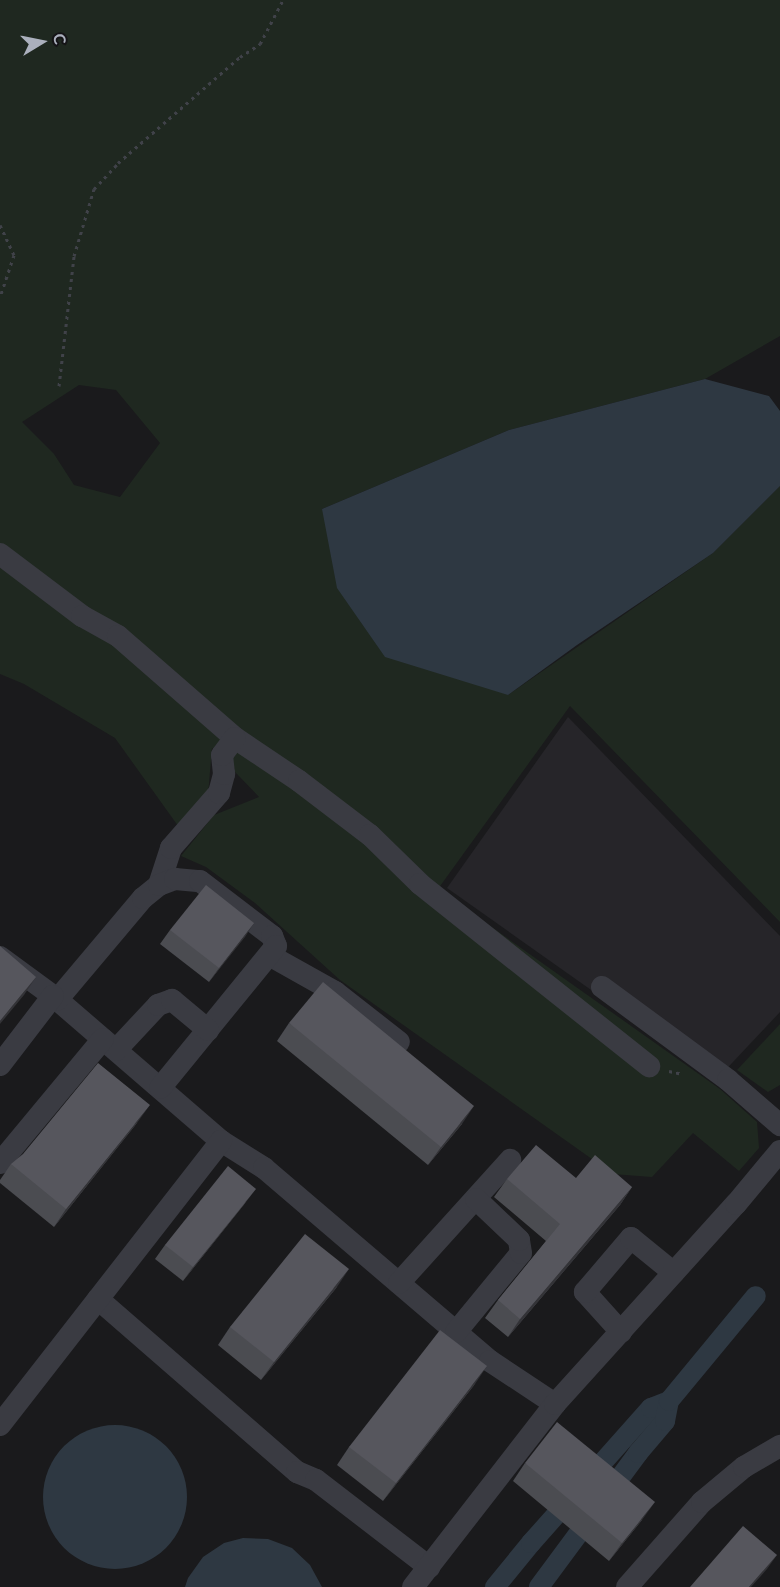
<!DOCTYPE html>
<meta charset="utf-8">
<style>
body{margin:0}
#map{position:relative;width:780px;height:1587px;overflow:hidden;background:#1a1a1c;font-family:Lato,sans-serif}
div>[style]{position:absolute}
.built>*{inset:0;background:#262529}
.green>*{inset:0;background:#1f2820}
.water>*{inset:0;background:#2e3842}
.round{border-radius:50%}
.canal>*{height:20px;margin:-10px;padding:0 10px;transform-origin:10px;border-radius:10px;background:#2e3842}
.path>*{height:3px;margin-top:-1.5px;transform-origin:0;background:repeating-linear-gradient(90deg,#404249 0 3px,transparent 0 7.5px)}
.minor>*{height:22px;margin:-11px;padding:0 11px;transform-origin:11px;border-radius:11px;background:#3a3b42}
.wall>*{inset:0;background:#4b4c51}
.shaded-wall>*{inset:0;background:#333337}
.building>*{inset:0;background:#56565d}
span{translate:-50% -50%;white-space:nowrap;text-align:center;line-height:1.15;-webkit-text-stroke:6px #151417;paint-order:stroke}
.north{position:absolute;left:12px;top:12px;width:60px;height:60px;-webkit-text-stroke:4px #151417;paint-order:stroke;rotate:80deg;font-size:16px;font-weight:700;line-height:24px;text-align:center;color:#abb0bd}
.north::after{content:'';display:block;margin:auto;width:21px;height:27px;background:#abb0bd;clip-path:polygon(50% 0,100% 100%,50% 72%,0 100%)}
</style>
<div id="map">
<div class="built">
<i style="clip-path:polygon(568px 717px,780px 936px,780px 1012px,717px 1079px,447px 888px)"></i>
</div>
<div class="green">
<i style="clip-path:polygon(evenodd,0 0,780px 0,780px 336px,705px 379px,509px 430px,322px 509px,508px 695px,713px 553px,780px 486px,780px 922px,570px 706px,438px 889px,720px 1089px,757px 1122px,759px 1148px,739px 1171px,693px 1133px,652px 1177px,613px 1174px,340px 980px,255px 903px,206px 867px,181px 856px,214px 815px,259px 797px,212px 748px,208px 795px,181px 830px,115px 738px,24px 684px,0 674px,0 0,79px 385px,116px 390px,160px 443px,120px 497px,74px 485px,54px 454px,22px 422px,79px 385px)"></i>
<i style="clip-path:polygon(780px 1024px,780px 1085px,768px 1092px,737px 1070px)"></i>
</div>
<div class="water">
<i style="clip-path:polygon(705px 379px,769px 396px,780px 411px,780px 486px,713px 553px,577px 645px,508px 695px,385px 657px,337px 588px,322px 509px,509px 430px)"></i>
<i class="round" style="left:43px;top:1425px;width:144px;height:144px"></i>
<i style="clip-path:polygon(243px 1538px,268px 1539px,292px 1548px,310px 1565px,322px 1587px,185px 1587px,188px 1578px,203px 1557px,224px 1543px)"></i>
</div>
<div class="canal">
<i style="left:495px;top:1587px;width:57px;rotate:-50.7deg"></i>
<i style="left:531px;top:1543px;width:181px;rotate:-48.4deg"></i>
<i style="left:651px;top:1408px;width:19px;rotate:-21deg"></i>
<i style="left:539px;top:1587px;width:167px;rotate:-53.5deg"></i>
<i style="left:638px;top:1453px;width:42px;rotate:-49.8deg"></i>
<i style="left:665px;top:1421px;width:20px;rotate:-79deg"></i>
<i style="left:669px;top:1401px;width:136px;rotate:-50.4deg"></i>
</div>
<div class="path">
<i style="left:0;top:225px;width:33px;rotate:65deg"></i>
<i style="left:14px;top:255px;width:44px;rotate:108.4deg"></i>
<i style="left:59px;top:386px;width:131px;rotate:-83.4deg"></i>
<i style="left:74px;top:256px;width:70px;rotate:-73.4deg"></i>
<i style="left:94px;top:189px;width:35px;rotate:-47deg"></i>
<i style="left:118px;top:163px;width:162px;rotate:-41deg"></i>
<i style="left:240px;top:57px;width:24px;rotate:-33deg"></i>
<i style="left:260px;top:44px;width:50px;rotate:-62.4deg"></i>
<i style="left:669px;top:1071px;width:14px;rotate:12deg"></i>
</div>
<div class="minor">
<i style="left:0;top:554px;width:103px;rotate:37.1deg"></i>
<i style="left:82px;top:616px;width:41px;rotate:29.1deg"></i>
<i style="left:118px;top:636px;width:155px;rotate:41.1deg"></i>
<i style="left:235px;top:738px;width:77px;rotate:33.9deg"></i>
<i style="left:299px;top:781px;width:89px;rotate:37.3deg"></i>
<i style="left:370px;top:835px;width:70px;rotate:44.4deg"></i>
<i style="left:420px;top:884px;width:293px;rotate:38.5deg"></i>
<i style="left:159px;top:885px;width:39px;rotate:-72deg"></i>
<i style="left:171px;top:848px;width:73px;rotate:-48.9deg"></i>
<i style="left:219px;top:793px;width:20px;rotate:-75deg"></i>
<i style="left:224px;top:774px;width:19px;rotate:-96deg"></i>
<i style="left:222px;top:755px;width:21px;rotate:-53deg"></i>
<i style="left:269px;top:955px;width:76px;rotate:29.3deg"></i>
<i style="left:335px;top:992px;width:81px;rotate:38deg"></i>
<i style="left:0;top:957px;width:66px;rotate:36.3deg"></i>
<i style="left:53px;top:996px;width:222px;rotate:40.8deg"></i>
<i style="left:221px;top:1141px;width:51px;rotate:32.1deg"></i>
<i style="left:264px;top:1168px;width:297px;rotate:40.5deg"></i>
<i style="left:490px;top:1361px;width:78px;rotate:33.5deg"></i>
<i style="left:602px;top:987px;width:157px;rotate:36.4deg"></i>
<i style="left:728px;top:1080px;width:69px;rotate:40.9deg"></i>
<i style="left:57px;top:1000px;width:133px;rotate:-49.9deg"></i>
<i style="left:143px;top:898px;width:21px;rotate:-39deg"></i>
<i style="left:159px;top:885px;width:17px;rotate:-21deg"></i>
<i style="left:175px;top:879px;width:25px;rotate:5deg"></i>
<i style="left:200px;top:881px;width:91px;rotate:37.4deg"></i>
<i style="left:272px;top:936px;width:11px;rotate:68deg"></i>
<i style="left:276px;top:946px;width:183px;rotate:129.2deg"></i>
<i style="left:116px;top:1050px;width:62px;rotate:-47deg"></i>
<i style="left:158px;top:1005px;width:15px;rotate:-20deg"></i>
<i style="left:172px;top:1000px;width:47px;rotate:39.8deg"></i>
<i style="left:0;top:1065px;width:87px;rotate:-52.5deg"></i>
<i style="left:0;top:1163px;width:161px;rotate:-50.3deg"></i>
<i style="left:399px;top:1283px;width:166px;rotate:-47.9deg"></i>
<i style="left:98px;top:1299px;width:264px;rotate:41deg"></i>
<i style="left:297px;top:1472px;width:21px;rotate:23deg"></i>
<i style="left:316px;top:1480px;width:143px;rotate:37.6deg"></i>
<i style="left:456px;top:1332px;width:102px;rotate:-50.6deg"></i>
<i style="left:521px;top:1253px;width:13px;rotate:-99deg"></i>
<i style="left:519px;top:1240px;width:59px;rotate:-136.4deg"></i>
<i style="left:621px;top:1332px;width:54px;rotate:-132deg"></i>
<i style="left:585px;top:1292px;width:71px;rotate:-49.6deg"></i>
<i style="left:631px;top:1238px;width:55px;rotate:39.1deg"></i>
<i style="left:0;top:1425px;width:360px;rotate:-52.1deg"></i>
<i style="left:413px;top:1587px;width:232px;rotate:-52.2deg"></i>
<i style="left:555px;top:1404px;width:270px;rotate:-47.9deg"></i>
<i style="left:736px;top:1204px;width:69px;rotate:-50.3deg"></i>
<i style="left:627px;top:1587px;width:113px;rotate:-48.6deg"></i>
<i style="left:702px;top:1502px;width:55px;rotate:-39.8deg"></i>
<i style="left:744px;top:1467px;width:42px;rotate:-30.3deg"></i>
</div>
<div class="wall">
<i style="clip-path:polygon(254px 923px,209px 982px,160px 944px,170px 930px)"></i>
<i style="clip-path:polygon(289px 1023px,462px 1124px,428px 1165px,277px 1041px)"></i>
<i style="clip-path:polygon(137px 1123px,54px 1227px,0 1183px,0 1180px,11px 1164px)"></i>
<i style="clip-path:polygon(507px 1179px,632px 1187px,620px 1205px,508px 1337px,485px 1318px,498px 1300px,546px 1241px,494px 1197px)"></i>
<i style="clip-path:polygon(246px 1202px,183px 1281px,155px 1259px,165px 1245px)"></i>
<i style="clip-path:polygon(337px 1287px,261px 1380px,218px 1345px,230px 1327px)"></i>
<i style="clip-path:polygon(475px 1384px,383px 1501px,337px 1465px,349px 1447px)"></i>
<i style="clip-path:polygon(525px 1463px,642px 1520px,609px 1561px,513px 1481px)"></i>
</div>
<div class="shaded-wall">
<i style="clip-path:polygon(254px 923px,245px 937px,209px 982px,219px 968px)"></i>
<i style="clip-path:polygon(36px 977px,24px 995px,0 1024px,0 1021px)"></i>
<i style="clip-path:polygon(150px 1105px,137px 1123px,54px 1227px,66px 1209px)"></i>
<i style="clip-path:polygon(474px 1106px,462px 1124px,428px 1165px,441px 1147px)"></i>
<i style="clip-path:polygon(632px 1187px,620px 1205px,508px 1337px,520px 1319px)"></i>
<i style="clip-path:polygon(256px 1189px,246px 1202px,183px 1281px,193px 1267px)"></i>
<i style="clip-path:polygon(349px 1269px,337px 1287px,261px 1380px,274px 1362px)"></i>
<i style="clip-path:polygon(487px 1366px,475px 1384px,383px 1501px,396px 1483px)"></i>
<i style="clip-path:polygon(655px 1502px,642px 1520px,609px 1561px,622px 1543px)"></i>
<i style="clip-path:polygon(777px 1555px,767px 1569px,751px 1587px,749px 1587px)"></i>
</div>
<div class="building">
<i style="clip-path:polygon(206px 885px,254px 923px,219px 968px,170px 930px)"></i>
<i style="clip-path:polygon(0 946px,36px 977px,0 1021px)"></i>
<i style="clip-path:polygon(323px 982px,474px 1106px,441px 1147px,289px 1023px)"></i>
<i style="clip-path:polygon(98px 1063px,150px 1105px,66px 1209px,11px 1164px,23px 1154px)"></i>
<i style="clip-path:polygon(536px 1145px,576px 1178px,595px 1155px,632px 1187px,520px 1319px,498px 1300px,560px 1224px,507px 1179px)"></i>
<i style="clip-path:polygon(228px 1166px,256px 1189px,193px 1267px,165px 1245px)"></i>
<i style="clip-path:polygon(305px 1234px,349px 1269px,274px 1362px,230px 1327px)"></i>
<i style="clip-path:polygon(440px 1330px,487px 1366px,396px 1483px,349px 1447px)"></i>
<i style="clip-path:polygon(557px 1422px,655px 1502px,622px 1543px,525px 1463px)"></i>
<i style="clip-path:polygon(743px 1526px,777px 1555px,749px 1587px,690px 1587px)"></i>
</div>
<div class="north">С</div>
</div>
